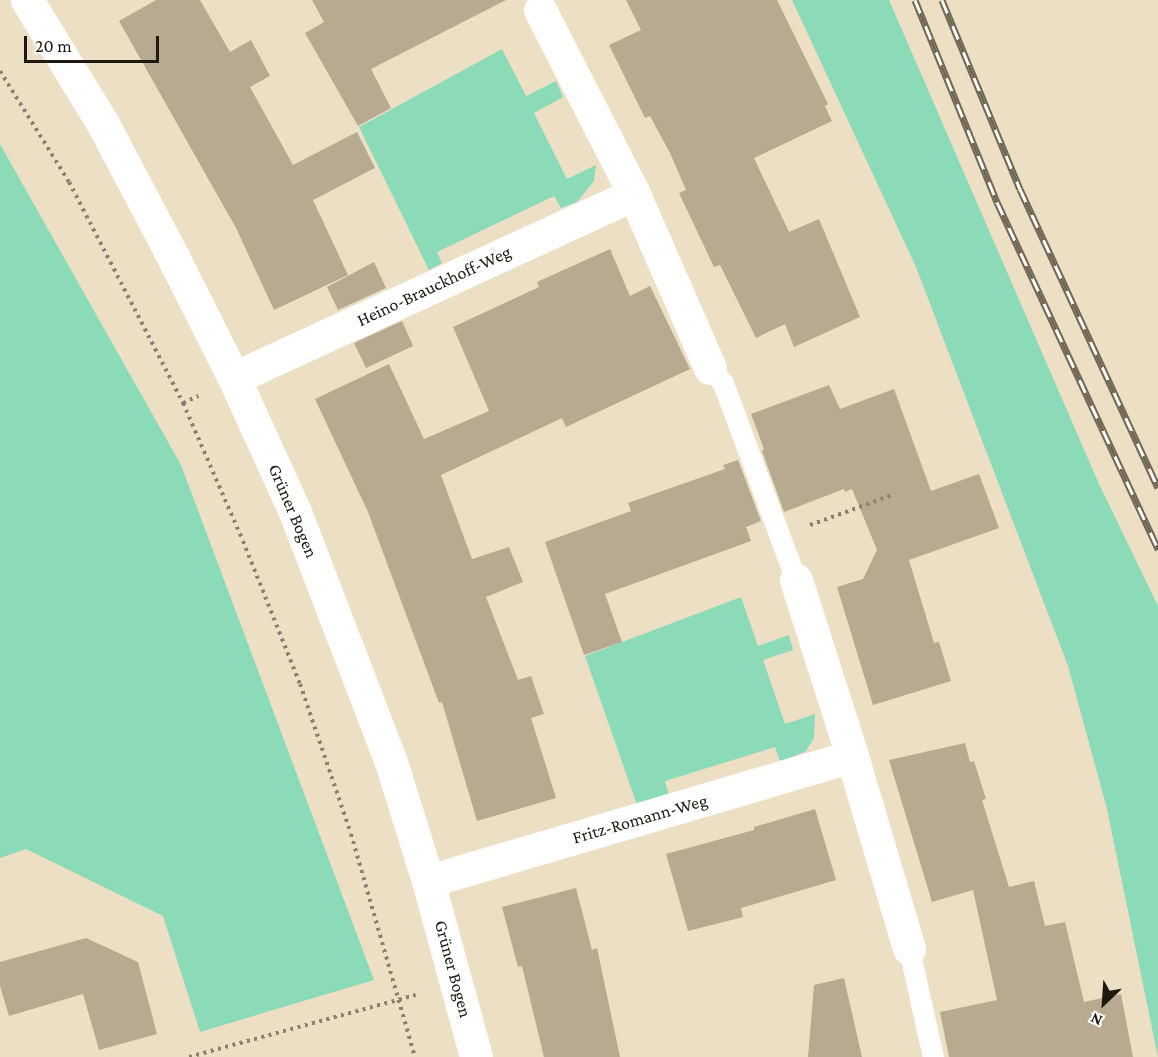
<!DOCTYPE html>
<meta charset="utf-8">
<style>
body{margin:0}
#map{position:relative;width:1158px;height:1057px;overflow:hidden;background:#eddfc4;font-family:"Crimson Pro",serif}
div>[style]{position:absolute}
.green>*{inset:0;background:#8bdab8}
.building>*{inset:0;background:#b7aa90}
.path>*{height:4px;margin-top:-2px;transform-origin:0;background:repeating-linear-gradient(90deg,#8a816e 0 3px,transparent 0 7.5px)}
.lane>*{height:21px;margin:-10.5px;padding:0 10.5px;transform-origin:10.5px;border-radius:10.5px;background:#fff}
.street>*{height:33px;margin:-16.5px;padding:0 16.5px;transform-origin:16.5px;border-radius:16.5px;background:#fff}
.rail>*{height:7px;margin-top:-3.5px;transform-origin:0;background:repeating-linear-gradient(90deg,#fff 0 14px,#6f6656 0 28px);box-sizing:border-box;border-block:2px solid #6f6656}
span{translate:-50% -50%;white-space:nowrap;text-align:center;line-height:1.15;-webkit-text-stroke:6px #fff;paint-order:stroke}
.street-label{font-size:18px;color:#1e1910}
.north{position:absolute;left:1074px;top:973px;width:60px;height:60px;-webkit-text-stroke:4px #fff;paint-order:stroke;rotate:205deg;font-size:16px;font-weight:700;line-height:24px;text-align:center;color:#1e1910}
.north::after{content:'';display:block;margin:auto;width:21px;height:27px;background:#1e1910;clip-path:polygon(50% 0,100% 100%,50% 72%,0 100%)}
.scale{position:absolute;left:24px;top:36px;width:135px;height:27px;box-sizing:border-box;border:3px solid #1e1910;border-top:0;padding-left:8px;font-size:18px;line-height:21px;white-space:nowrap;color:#1e1910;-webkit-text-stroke:4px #fff;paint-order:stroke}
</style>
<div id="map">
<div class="green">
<i style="clip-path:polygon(792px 0,889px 0,1099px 484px,1158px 606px,1158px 1057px,1107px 809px,1068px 666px,916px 267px)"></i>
<i style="clip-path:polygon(502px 49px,526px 96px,556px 81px,563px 97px,534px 113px,567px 179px,596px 165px,594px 181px,577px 202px,561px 208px,554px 196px,437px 252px,442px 263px,429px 270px,359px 127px)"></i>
<i style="clip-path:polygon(0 144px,181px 465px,374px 980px,200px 1032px,163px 916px,26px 849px,0 858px)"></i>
<i style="clip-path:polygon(741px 597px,758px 646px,789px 635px,793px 650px,763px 660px,785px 724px,815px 714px,814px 738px,805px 752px,780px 761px,775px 747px,665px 781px,669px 795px,637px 805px,585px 656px)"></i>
</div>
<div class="building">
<i style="clip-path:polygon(156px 0,200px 0,230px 52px,251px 40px,270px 76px,250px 87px,293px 165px,357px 132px,375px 168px,313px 200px,348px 275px,274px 310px,236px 228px,119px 21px)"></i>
<i style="clip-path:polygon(312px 0,506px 0,371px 69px,391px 108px,358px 126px,305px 33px,324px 22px)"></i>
<i style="clip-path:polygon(626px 0,777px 0,828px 104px,825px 106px,832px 121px,754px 158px,789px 232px,819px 219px,860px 317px,794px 347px,785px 324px,756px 338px,720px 265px,714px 267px,679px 193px,686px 190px,670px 153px,650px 116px,645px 118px,609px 45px,641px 30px)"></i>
<i style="clip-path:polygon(610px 249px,630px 296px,650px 286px,690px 369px,566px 427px,562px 418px,441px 475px,472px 559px,509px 547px,523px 582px,486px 597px,518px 680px,531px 676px,544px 714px,531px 718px,556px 798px,477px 821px,442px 702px,439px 703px,368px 512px,315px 399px,389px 364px,424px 439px,489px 411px,453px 327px,539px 287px,537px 282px)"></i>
<i style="clip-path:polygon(374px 262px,386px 288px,338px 310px,327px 287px)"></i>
<i style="clip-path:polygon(402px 321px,413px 346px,366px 368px,354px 343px)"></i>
<i style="clip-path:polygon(829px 385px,840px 409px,894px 389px,931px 491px,979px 474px,999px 528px,909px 560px,934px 643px,939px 642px,951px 681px,873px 705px,837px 587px,863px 579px,877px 550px,852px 489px,845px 492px,844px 489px,784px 512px,762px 451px,764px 449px,751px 414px)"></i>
<i style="clip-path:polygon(738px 460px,761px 521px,746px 527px,751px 541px,605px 594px,622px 642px,584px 655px,545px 542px,631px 511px,628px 503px,725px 469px,723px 465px)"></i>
<i style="clip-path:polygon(965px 743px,970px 762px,974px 761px,986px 799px,982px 800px,1009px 887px,1034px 881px,1045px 926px,1065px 922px,1084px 1002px,1121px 994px,1133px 1057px,949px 1057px,940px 1012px,997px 1000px,973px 890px,932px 902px,889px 760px)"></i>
<i style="clip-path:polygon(815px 809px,836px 880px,741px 908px,743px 917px,688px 931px,666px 854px,754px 830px,754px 827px)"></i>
<i style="clip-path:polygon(576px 888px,592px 950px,597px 948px,620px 1057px,544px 1057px,522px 966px,518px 967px,502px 907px)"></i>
<i style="clip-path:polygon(86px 938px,138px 962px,157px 1034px,99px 1050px,83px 994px,9px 1016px,0 986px,0 962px)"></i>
<i style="clip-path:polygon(844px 978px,862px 1057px,808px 1057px,814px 985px)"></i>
</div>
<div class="path">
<i style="left:0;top:71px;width:131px;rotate:58.1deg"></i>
<i style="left:69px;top:182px;width:249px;rotate:62.7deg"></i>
<i style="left:183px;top:403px;width:150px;rotate:66.5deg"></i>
<i style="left:243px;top:541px;width:154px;rotate:68.3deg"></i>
<i style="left:300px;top:684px;width:158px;rotate:71.2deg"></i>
<i style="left:351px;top:834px;width:232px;rotate:74deg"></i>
<i style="left:183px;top:403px;width:17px;rotate:-25deg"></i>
<i style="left:810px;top:525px;width:90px;rotate:-20deg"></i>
<i style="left:189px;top:1057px;width:235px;rotate:-15.3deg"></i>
</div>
<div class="lane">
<i style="left:710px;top:368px;width:20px;rotate:49deg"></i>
<i style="left:723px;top:383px;width:210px;rotate:69.7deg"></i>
<i style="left:909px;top:949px;width:111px;rotate:77.5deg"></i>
</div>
<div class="street">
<i style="left:27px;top:0;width:145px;rotate:58.5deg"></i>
<i style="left:103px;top:124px;width:144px;rotate:62.2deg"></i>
<i style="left:170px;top:251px;width:142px;rotate:63.3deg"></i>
<i style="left:234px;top:378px;width:147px;rotate:65.5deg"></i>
<i style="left:295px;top:512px;width:268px;rotate:69deg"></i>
<i style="left:391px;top:762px;width:125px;rotate:72.7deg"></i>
<i style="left:428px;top:881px;width:182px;rotate:74.7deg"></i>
<i style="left:540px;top:10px;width:207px;rotate:62.9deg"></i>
<i style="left:634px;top:194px;width:190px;rotate:66.4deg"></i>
<i style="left:234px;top:378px;width:440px;rotate:-24.7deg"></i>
<i style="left:796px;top:580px;width:185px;rotate:72.3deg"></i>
<i style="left:852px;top:756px;width:201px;rotate:73.5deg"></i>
<i style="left:428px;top:881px;width:442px;rotate:-16.4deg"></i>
</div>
<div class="rail">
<i style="left:915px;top:0;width:218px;rotate:67.9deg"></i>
<i style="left:997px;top:202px;width:383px;rotate:65.1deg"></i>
<i style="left:942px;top:0;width:204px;rotate:67.6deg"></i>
<i style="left:1020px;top:189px;width:329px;rotate:65.2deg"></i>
</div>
<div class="street-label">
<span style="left:434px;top:286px;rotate:-25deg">Heino-Brauckhoff-Weg</span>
<span style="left:293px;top:511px;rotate:67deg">Grüner Bogen</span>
<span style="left:640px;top:819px;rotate:-16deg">Fritz-Romann-Weg</span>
<span style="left:453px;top:969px;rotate:75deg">Grüner Bogen</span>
</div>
<div class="north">N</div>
<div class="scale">20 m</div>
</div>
